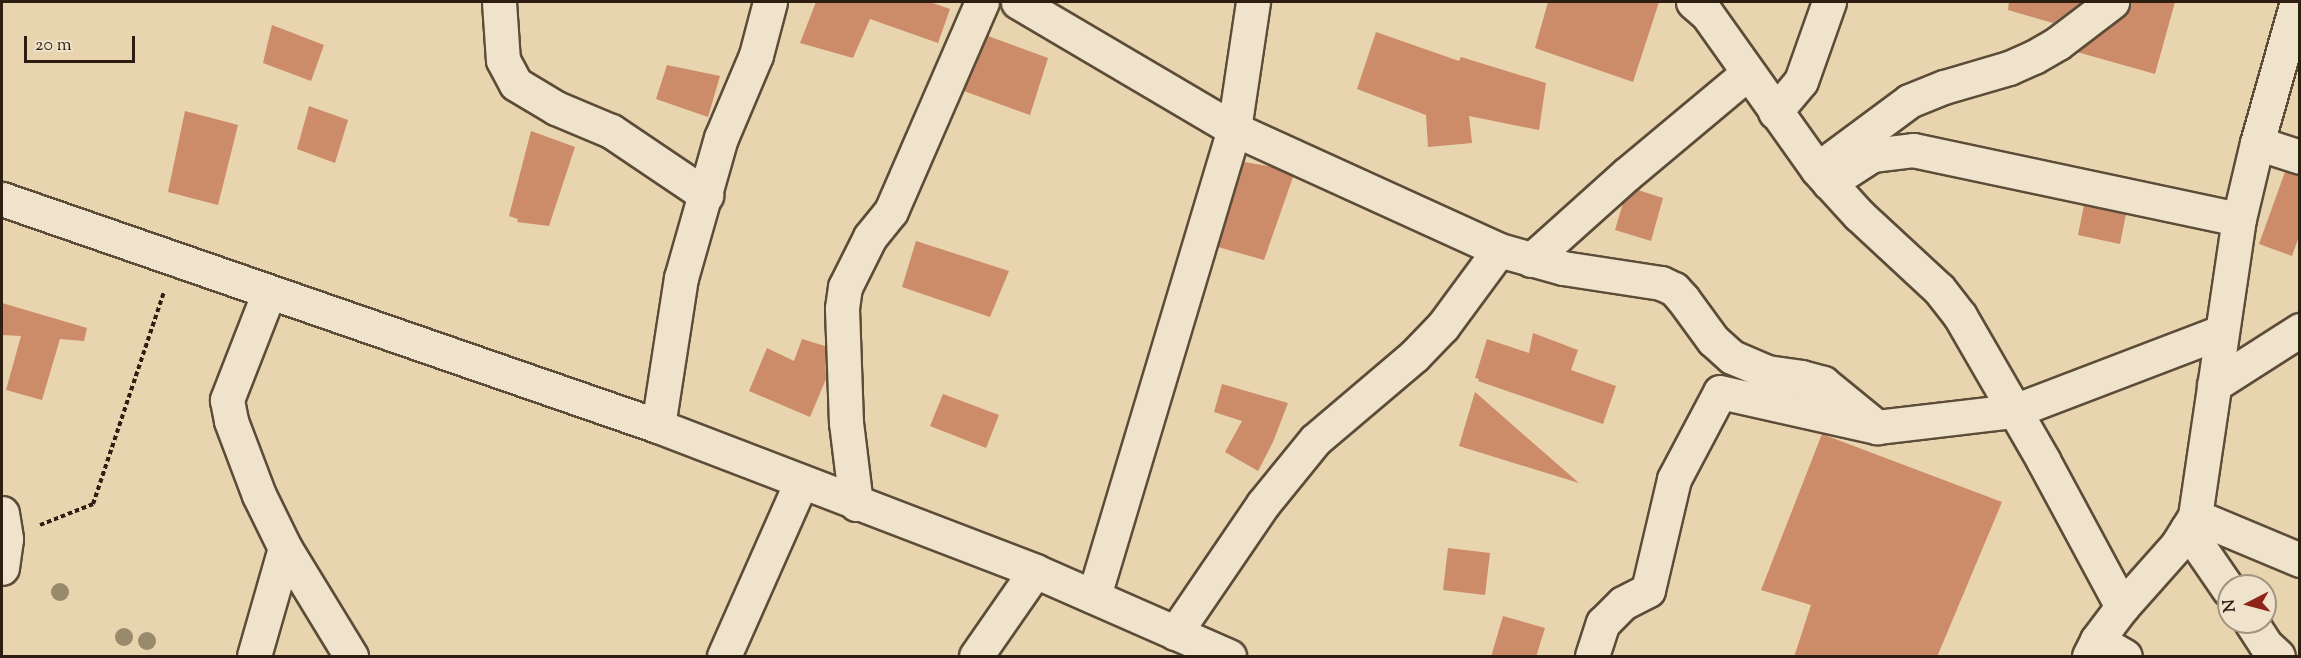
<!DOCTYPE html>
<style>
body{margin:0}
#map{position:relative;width:2301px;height:658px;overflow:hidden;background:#e8d4af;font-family:"Sorts Mill Goudy",serif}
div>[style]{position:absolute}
.building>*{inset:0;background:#cc8b69}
.path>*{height:4px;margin-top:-2px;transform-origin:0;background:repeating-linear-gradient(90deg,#2d1e11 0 4.5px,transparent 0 7.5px)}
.roads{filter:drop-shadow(2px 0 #5c4c38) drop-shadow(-2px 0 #5c4c38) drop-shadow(0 2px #5c4c38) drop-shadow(0 -2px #5c4c38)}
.street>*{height:33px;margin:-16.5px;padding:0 16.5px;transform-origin:16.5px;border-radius:16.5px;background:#f0e3cb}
.secondary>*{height:33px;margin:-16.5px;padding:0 16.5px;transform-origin:16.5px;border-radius:16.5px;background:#f0e3cb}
.trees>*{width:18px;height:18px;margin:-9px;border-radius:50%;background:#998a6b}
span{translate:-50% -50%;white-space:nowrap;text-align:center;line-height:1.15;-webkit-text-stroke:4.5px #f0e3cb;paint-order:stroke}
.frame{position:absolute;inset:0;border:3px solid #2d1e11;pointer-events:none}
.north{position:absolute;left:2217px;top:574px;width:60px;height:60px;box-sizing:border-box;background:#f0e3cb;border:2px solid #a29481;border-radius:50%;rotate:264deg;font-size:16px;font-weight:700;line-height:24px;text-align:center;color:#2d1e11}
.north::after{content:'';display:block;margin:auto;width:21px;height:27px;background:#8f2418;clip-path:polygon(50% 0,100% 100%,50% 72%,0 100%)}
.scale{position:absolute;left:24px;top:36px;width:111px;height:27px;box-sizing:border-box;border:3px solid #2d1e11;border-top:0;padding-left:8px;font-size:18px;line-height:21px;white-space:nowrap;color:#2d1e11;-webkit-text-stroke:4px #f0e3cb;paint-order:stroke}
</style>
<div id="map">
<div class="building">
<i style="clip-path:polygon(816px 2px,930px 2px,950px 9px,938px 43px,870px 19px,853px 58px,800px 43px)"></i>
<i style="clip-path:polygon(1548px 2px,1659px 2px,1633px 82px,1535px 48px)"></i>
<i style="clip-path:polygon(2009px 2px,2082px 2px,2053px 23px,2008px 10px)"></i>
<i style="clip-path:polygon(2130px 2px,2175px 2px,2155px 74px,2077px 52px,2123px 17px,2129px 10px)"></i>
<i style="clip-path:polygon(272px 25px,324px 45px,311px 81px,263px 63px)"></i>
<i style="clip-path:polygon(1376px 32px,1459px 61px,1461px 57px,1546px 83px,1539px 130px,1469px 116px,1472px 143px,1428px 147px,1426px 115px,1357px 89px)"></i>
<i style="clip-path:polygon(988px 36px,1048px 58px,1030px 115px,964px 91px)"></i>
<i style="clip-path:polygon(667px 65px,720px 76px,708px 117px,656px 99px)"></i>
<i style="clip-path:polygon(309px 106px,348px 120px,335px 163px,297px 149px)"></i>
<i style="clip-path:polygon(185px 111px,238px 125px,218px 205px,168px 192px)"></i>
<i style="clip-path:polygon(531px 131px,575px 147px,549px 226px,517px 222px,518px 219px,509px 216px)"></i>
<i style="clip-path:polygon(1244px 162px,1273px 167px,1293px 177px,1264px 260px,1218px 247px)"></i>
<i style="clip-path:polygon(2285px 172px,2300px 175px,2300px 234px,2292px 256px,2259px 244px)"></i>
<i style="clip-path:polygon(1638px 190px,1663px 198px,1651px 241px,1615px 230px,1623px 203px)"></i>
<i style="clip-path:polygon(2084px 205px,2126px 214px,2120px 244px,2078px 235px)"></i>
<i style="clip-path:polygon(916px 241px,1009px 271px,990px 317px,902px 287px)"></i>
<i style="clip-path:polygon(2px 303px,87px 328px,84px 341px,60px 339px,42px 400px,6px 390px,21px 336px,2px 335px)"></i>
<i style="clip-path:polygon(1533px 333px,1578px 350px,1571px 370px,1616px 386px,1603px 424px,1478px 381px,1479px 379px,1475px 378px,1487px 339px,1529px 353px)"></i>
<i style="clip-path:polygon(802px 339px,825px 346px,826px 379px,810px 417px,749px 391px,767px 348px,794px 361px)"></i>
<i style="clip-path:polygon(1222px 384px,1288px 403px,1273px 442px,1258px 471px,1225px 452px,1242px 421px,1214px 412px)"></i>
<i style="clip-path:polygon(1475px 392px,1579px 483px,1459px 446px)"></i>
<i style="clip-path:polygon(943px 394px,999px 415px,986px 448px,930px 426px)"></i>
<i style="clip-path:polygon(1822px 434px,2002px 502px,1937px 657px,1794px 657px,1811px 605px,1761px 590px)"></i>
<i style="clip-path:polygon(1448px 548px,1490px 553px,1485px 595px,1443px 590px)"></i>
<i style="clip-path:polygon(1503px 616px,1545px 628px,1536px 657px,1491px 657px)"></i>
</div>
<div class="path">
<i style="left:40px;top:525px;width:57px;rotate:-21.6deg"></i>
<i style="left:93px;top:504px;width:224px;rotate:-71.5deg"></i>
</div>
<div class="roads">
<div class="street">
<i style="left:499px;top:2px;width:58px;rotate:86.1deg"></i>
<i style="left:503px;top:60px;width:27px;rotate:62deg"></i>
<i style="left:516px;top:84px;width:47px;rotate:31deg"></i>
<i style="left:556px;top:108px;width:60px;rotate:22.7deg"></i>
<i style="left:611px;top:131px;width:115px;rotate:34deg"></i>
<i style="left:1018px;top:2px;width:251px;rotate:30.5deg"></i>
<i style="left:1234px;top:129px;width:488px;rotate:106.7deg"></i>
<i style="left:1253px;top:2px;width:128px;rotate:98.5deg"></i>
<i style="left:1234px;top:129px;width:291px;rotate:24.5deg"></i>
<i style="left:1499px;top:250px;width:66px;rotate:15.7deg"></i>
<i style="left:1563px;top:268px;width:99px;rotate:8.7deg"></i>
<i style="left:1661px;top:283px;width:14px;rotate:25deg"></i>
<i style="left:1674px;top:289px;width:13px;rotate:48deg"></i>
<i style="left:1683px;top:299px;width:51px;rotate:53.8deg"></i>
<i style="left:1713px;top:340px;width:25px;rotate:42deg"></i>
<i style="left:1732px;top:357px;width:38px;rotate:23deg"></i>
<i style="left:1767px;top:372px;width:34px;rotate:8deg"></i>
<i style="left:1801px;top:377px;width:23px;rotate:15deg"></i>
<i style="left:1823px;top:383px;width:70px;rotate:39.2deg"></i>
<i style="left:1693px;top:2px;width:18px;rotate:41deg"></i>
<i style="left:1707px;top:14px;width:190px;rotate:54.6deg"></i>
<i style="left:1817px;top:169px;width:62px;rotate:47.6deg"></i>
<i style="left:1859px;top:215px;width:109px;rotate:42.8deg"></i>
<i style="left:1939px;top:289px;width:34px;rotate:52deg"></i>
<i style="left:1960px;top:316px;width:166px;rotate:60deg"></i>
<i style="left:2043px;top:460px;width:167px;rotate:61.7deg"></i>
<i style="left:1775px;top:112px;width:40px;rotate:-50deg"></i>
<i style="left:1801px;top:81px;width:84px;rotate:-70.5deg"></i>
<i style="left:2257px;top:143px;width:45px;rotate:18deg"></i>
<i style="left:1831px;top:159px;width:97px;rotate:-36.6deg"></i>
<i style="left:1909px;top:101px;width:38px;rotate:-22deg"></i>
<i style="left:1944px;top:87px;width:68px;rotate:-16.3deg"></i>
<i style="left:2009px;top:68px;width:27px;rotate:-24deg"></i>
<i style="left:2034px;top:57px;width:28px;rotate:-30deg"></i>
<i style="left:2058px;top:43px;width:68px;rotate:-37.2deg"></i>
<i style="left:1829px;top:183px;width:51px;rotate:-33.1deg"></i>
<i style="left:1872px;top:155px;width:41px;rotate:-7deg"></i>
<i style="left:1913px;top:150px;width:333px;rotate:12deg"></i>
<i style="left:1531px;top:260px;width:129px;rotate:-41.9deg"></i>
<i style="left:1627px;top:174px;width:158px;rotate:-39.9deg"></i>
<i style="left:269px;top:292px;width:116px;rotate:111.3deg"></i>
<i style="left:227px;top:400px;width:21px;rotate:79deg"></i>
<i style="left:231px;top:421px;width:79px;rotate:69.3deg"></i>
<i style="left:259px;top:495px;width:59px;rotate:63.9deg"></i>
<i style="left:285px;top:548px;width:127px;rotate:58.6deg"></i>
<i style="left:2214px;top:385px;width:102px;rotate:-32.6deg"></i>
<i style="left:658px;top:426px;width:150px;rotate:-81.2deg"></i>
<i style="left:681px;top:278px;width:146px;rotate:-74.1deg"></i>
<i style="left:721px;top:138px;width:90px;rotate:-67.1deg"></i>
<i style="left:756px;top:55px;width:55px;rotate:-75.2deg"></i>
<i style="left:856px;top:504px;width:82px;rotate:-97deg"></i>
<i style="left:846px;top:423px;width:115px;rotate:-92deg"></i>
<i style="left:842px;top:308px;width:21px;rotate:-82deg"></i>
<i style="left:845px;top:287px;width:56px;rotate:-63.4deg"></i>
<i style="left:870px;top:237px;width:33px;rotate:-51deg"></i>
<i style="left:891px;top:211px;width:228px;rotate:-66.5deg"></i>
<i style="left:2px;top:513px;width:26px;rotate:81deg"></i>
<i style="left:6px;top:539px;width:29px;rotate:98deg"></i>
<i style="left:2195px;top:516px;width:114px;rotate:22.7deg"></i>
<i style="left:2187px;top:529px;width:74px;rotate:55.5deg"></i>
<i style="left:2251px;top:622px;width:27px;rotate:57deg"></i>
<i style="left:2266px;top:645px;width:16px;rotate:43deg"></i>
<i style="left:1175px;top:633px;width:156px;rotate:-55.7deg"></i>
<i style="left:1263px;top:504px;width:82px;rotate:-50.9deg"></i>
<i style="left:1315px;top:440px;width:130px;rotate:-40.3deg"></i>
<i style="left:1414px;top:356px;width:42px;rotate:-46deg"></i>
<i style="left:1443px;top:326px;width:94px;rotate:-53.6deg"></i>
<i style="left:2097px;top:640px;width:32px;rotate:30deg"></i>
<i style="left:254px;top:656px;width:112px;rotate:-74deg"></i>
<i style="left:724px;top:656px;width:190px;rotate:-66.1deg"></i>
<i style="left:976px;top:656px;width:103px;rotate:-55.2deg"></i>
<i style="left:1592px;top:656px;width:35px;rotate:-72deg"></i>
<i style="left:1603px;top:623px;width:28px;rotate:-45deg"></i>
<i style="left:1623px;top:603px;width:28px;rotate:-27deg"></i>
<i style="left:1648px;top:590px;width:114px;rotate:-76.8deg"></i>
<i style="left:1674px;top:479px;width:98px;rotate:-62.1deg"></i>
<i style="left:1720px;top:392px;width:161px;rotate:12.6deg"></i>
<i style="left:1877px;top:427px;width:138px;rotate:-6.7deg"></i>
<i style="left:2014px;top:411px;width:222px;rotate:-20.9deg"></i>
<i style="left:2089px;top:656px;width:18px;rotate:-63deg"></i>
<i style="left:2097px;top:640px;width:41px;rotate:-52.9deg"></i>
<i style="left:2122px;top:607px;width:83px;rotate:-48.4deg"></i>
<i style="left:2177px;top:545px;width:34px;rotate:-58deg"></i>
<i style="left:2195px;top:516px;width:300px;rotate:-81.6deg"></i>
<i style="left:2239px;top:219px;width:78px;rotate:-76.7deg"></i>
<i style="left:2257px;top:143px;width:147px;rotate:-74.2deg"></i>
</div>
<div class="secondary">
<i style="left:2px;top:199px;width:694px;rotate:19.09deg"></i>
<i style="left:658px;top:426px;width:404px;rotate:21deg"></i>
<i style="left:1035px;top:571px;width:212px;rotate:23.7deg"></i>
</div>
</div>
<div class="trees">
<i style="left:60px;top:592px"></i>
<i style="left:124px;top:637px"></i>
<i style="left:147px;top:641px"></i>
</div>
<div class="frame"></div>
<div class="north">N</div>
<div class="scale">20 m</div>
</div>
